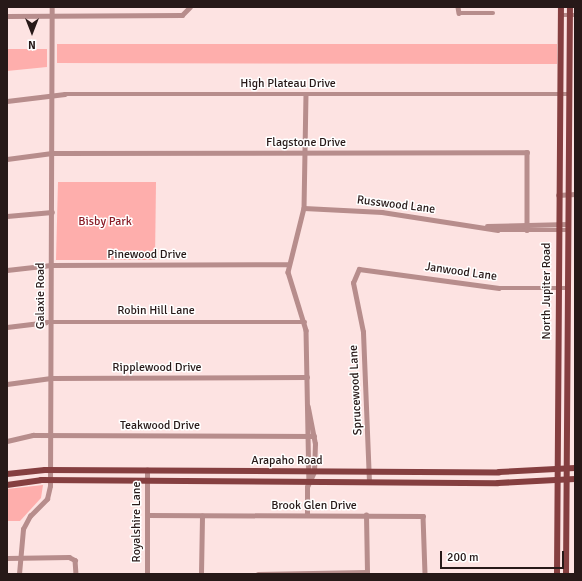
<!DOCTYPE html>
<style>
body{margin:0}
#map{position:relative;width:582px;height:581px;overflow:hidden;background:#fde3e2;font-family:Signika,sans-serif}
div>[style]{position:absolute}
.green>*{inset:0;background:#feaeac}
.minor>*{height:4.5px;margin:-2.25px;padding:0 2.25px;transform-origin:2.25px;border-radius:2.25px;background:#b78d8c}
.major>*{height:6px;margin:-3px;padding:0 3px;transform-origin:3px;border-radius:3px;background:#853f40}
span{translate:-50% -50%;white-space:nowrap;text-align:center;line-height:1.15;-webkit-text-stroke:3px #fff;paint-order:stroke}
.street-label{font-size:12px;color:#271918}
.park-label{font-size:12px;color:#891c27}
.frame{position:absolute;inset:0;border:8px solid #271918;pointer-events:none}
.north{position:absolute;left:12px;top:12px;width:40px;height:40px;-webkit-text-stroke:3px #fff;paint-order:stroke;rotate:180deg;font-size:11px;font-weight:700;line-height:16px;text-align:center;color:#271918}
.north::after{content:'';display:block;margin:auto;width:14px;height:18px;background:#271918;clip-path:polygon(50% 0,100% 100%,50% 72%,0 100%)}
.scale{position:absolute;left:440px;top:551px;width:124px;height:18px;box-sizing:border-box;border:2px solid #271918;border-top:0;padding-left:5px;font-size:12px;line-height:14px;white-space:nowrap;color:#271918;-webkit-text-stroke:3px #fff;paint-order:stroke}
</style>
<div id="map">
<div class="green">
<i style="clip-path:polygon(57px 44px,557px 44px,557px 64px,57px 63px)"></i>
<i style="clip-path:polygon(7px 49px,47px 49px,47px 67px,7px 71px)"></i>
<i style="clip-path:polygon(58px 182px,156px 182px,155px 260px,56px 260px)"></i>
<i style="clip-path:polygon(43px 485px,41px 498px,20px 521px,7px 521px,7px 489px)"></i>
</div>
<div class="minor">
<i style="left:458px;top:7px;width:6px;rotate:81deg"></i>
<i style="left:459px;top:13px;width:34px"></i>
<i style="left:561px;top:15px;width:14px"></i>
<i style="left:7px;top:16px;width:175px;rotate:-0.3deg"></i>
<i style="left:182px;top:15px;width:11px;rotate:-45deg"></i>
<i style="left:306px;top:94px;width:114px;rotate:91deg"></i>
<i style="left:304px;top:208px;width:66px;rotate:104deg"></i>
<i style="left:288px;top:272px;width:61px;rotate:72.8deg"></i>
<i style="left:306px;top:330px;width:152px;rotate:88.9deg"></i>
<i style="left:7px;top:101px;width:58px;rotate:-6.9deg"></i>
<i style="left:65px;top:94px;width:504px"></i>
<i style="left:7px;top:159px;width:45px;rotate:-7.6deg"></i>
<i style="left:52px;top:153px;width:475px;rotate:-0.1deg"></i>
<i style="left:527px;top:152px;width:78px;rotate:90deg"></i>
<i style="left:558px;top:195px;width:17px;rotate:-3deg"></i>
<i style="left:304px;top:208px;width:78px;rotate:2.9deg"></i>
<i style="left:382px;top:212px;width:117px;rotate:8.8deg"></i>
<i style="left:498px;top:230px;width:70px"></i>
<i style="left:7px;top:216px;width:45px;rotate:-5.1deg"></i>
<i style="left:487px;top:226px;width:81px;rotate:-1.4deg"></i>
<i style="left:7px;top:270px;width:44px;rotate:-6.5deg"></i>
<i style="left:51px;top:265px;width:237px;rotate:-0.2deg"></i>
<i style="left:7px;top:327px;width:39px;rotate:-7deg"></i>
<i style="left:46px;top:322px;width:259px"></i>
<i style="left:7px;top:384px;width:44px;rotate:-7.8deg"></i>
<i style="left:51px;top:378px;width:256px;rotate:-0.2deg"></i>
<i style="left:7px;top:441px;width:27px;rotate:-13deg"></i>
<i style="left:33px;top:435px;width:281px;rotate:0.2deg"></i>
<i style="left:369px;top:482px;width:150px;rotate:-92.3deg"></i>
<i style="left:363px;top:332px;width:50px;rotate:-101.5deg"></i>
<i style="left:353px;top:283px;width:15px;rotate:-67deg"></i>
<i style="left:359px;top:269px;width:141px;rotate:7.7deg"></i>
<i style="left:499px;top:288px;width:68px"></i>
<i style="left:147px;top:515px;width:276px;rotate:0.2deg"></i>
<i style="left:423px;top:516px;width:58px;rotate:88deg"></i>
<i style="left:307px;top:515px;width:28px;rotate:-90deg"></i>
<i style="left:307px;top:487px;width:17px;rotate:-65deg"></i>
<i style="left:314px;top:472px;width:28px;rotate:-88deg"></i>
<i style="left:315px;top:444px;width:38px;rotate:-101deg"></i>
<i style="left:7px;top:558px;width:62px;rotate:-0.9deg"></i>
<i style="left:69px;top:557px;width:7px;rotate:27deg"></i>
<i style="left:75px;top:560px;width:14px;rotate:86deg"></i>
<i style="left:19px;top:574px;width:45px;rotate:-84.9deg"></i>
<i style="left:23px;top:529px;width:15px;rotate:-62deg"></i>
<i style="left:30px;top:516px;width:24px;rotate:-45deg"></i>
<i style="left:47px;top:499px;width:13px;rotate:-77deg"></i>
<i style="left:50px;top:486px;width:479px;rotate:-89.8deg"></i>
<i style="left:147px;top:574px;width:104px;rotate:-90deg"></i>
<i style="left:201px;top:574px;width:58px;rotate:-89deg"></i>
<i style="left:258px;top:574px;width:109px;rotate:-1.1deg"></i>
<i style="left:367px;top:572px;width:57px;rotate:-91deg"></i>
</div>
<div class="major">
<i style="left:7px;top:474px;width:38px;rotate:-6deg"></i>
<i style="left:45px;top:470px;width:454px;rotate:0.3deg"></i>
<i style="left:499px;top:472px;width:76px;rotate:-3deg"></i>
<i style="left:7px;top:485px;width:34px;rotate:-8deg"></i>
<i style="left:41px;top:480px;width:457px;rotate:0.4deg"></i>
<i style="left:498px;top:483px;width:77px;rotate:-3deg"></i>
<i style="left:557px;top:574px;width:567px;rotate:-89.6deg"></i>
<i style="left:566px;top:574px;width:567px;rotate:-89.6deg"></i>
</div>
<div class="street-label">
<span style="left:288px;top:84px">High Plateau Drive</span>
<span style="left:306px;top:143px">Flagstone Drive</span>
<span style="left:396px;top:205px;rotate:7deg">Russwood Lane</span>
<span style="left:147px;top:255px">Pinewood Drive</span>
<span style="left:461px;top:272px;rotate:8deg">Janwood Lane</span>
<span style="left:547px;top:291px;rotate:-90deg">North Jupiter Road</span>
<span style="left:41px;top:296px;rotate:-90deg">Galaxie Road</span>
<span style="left:156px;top:311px">Robin Hill Lane</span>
<span style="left:157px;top:368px">Ripplewood Drive</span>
<span style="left:356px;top:390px;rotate:-93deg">Sprucewood Lane</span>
<span style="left:160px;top:426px">Teakwood Drive</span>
<span style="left:287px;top:461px">Arapaho Road</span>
<span style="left:314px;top:506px">Brook Glen Drive</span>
<span style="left:137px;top:522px;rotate:-90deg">Royalshire Lane</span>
</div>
<div class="park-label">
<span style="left:105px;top:222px">Bisby Park</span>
</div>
<div class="frame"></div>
<div class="north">N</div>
<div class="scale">200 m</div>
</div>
